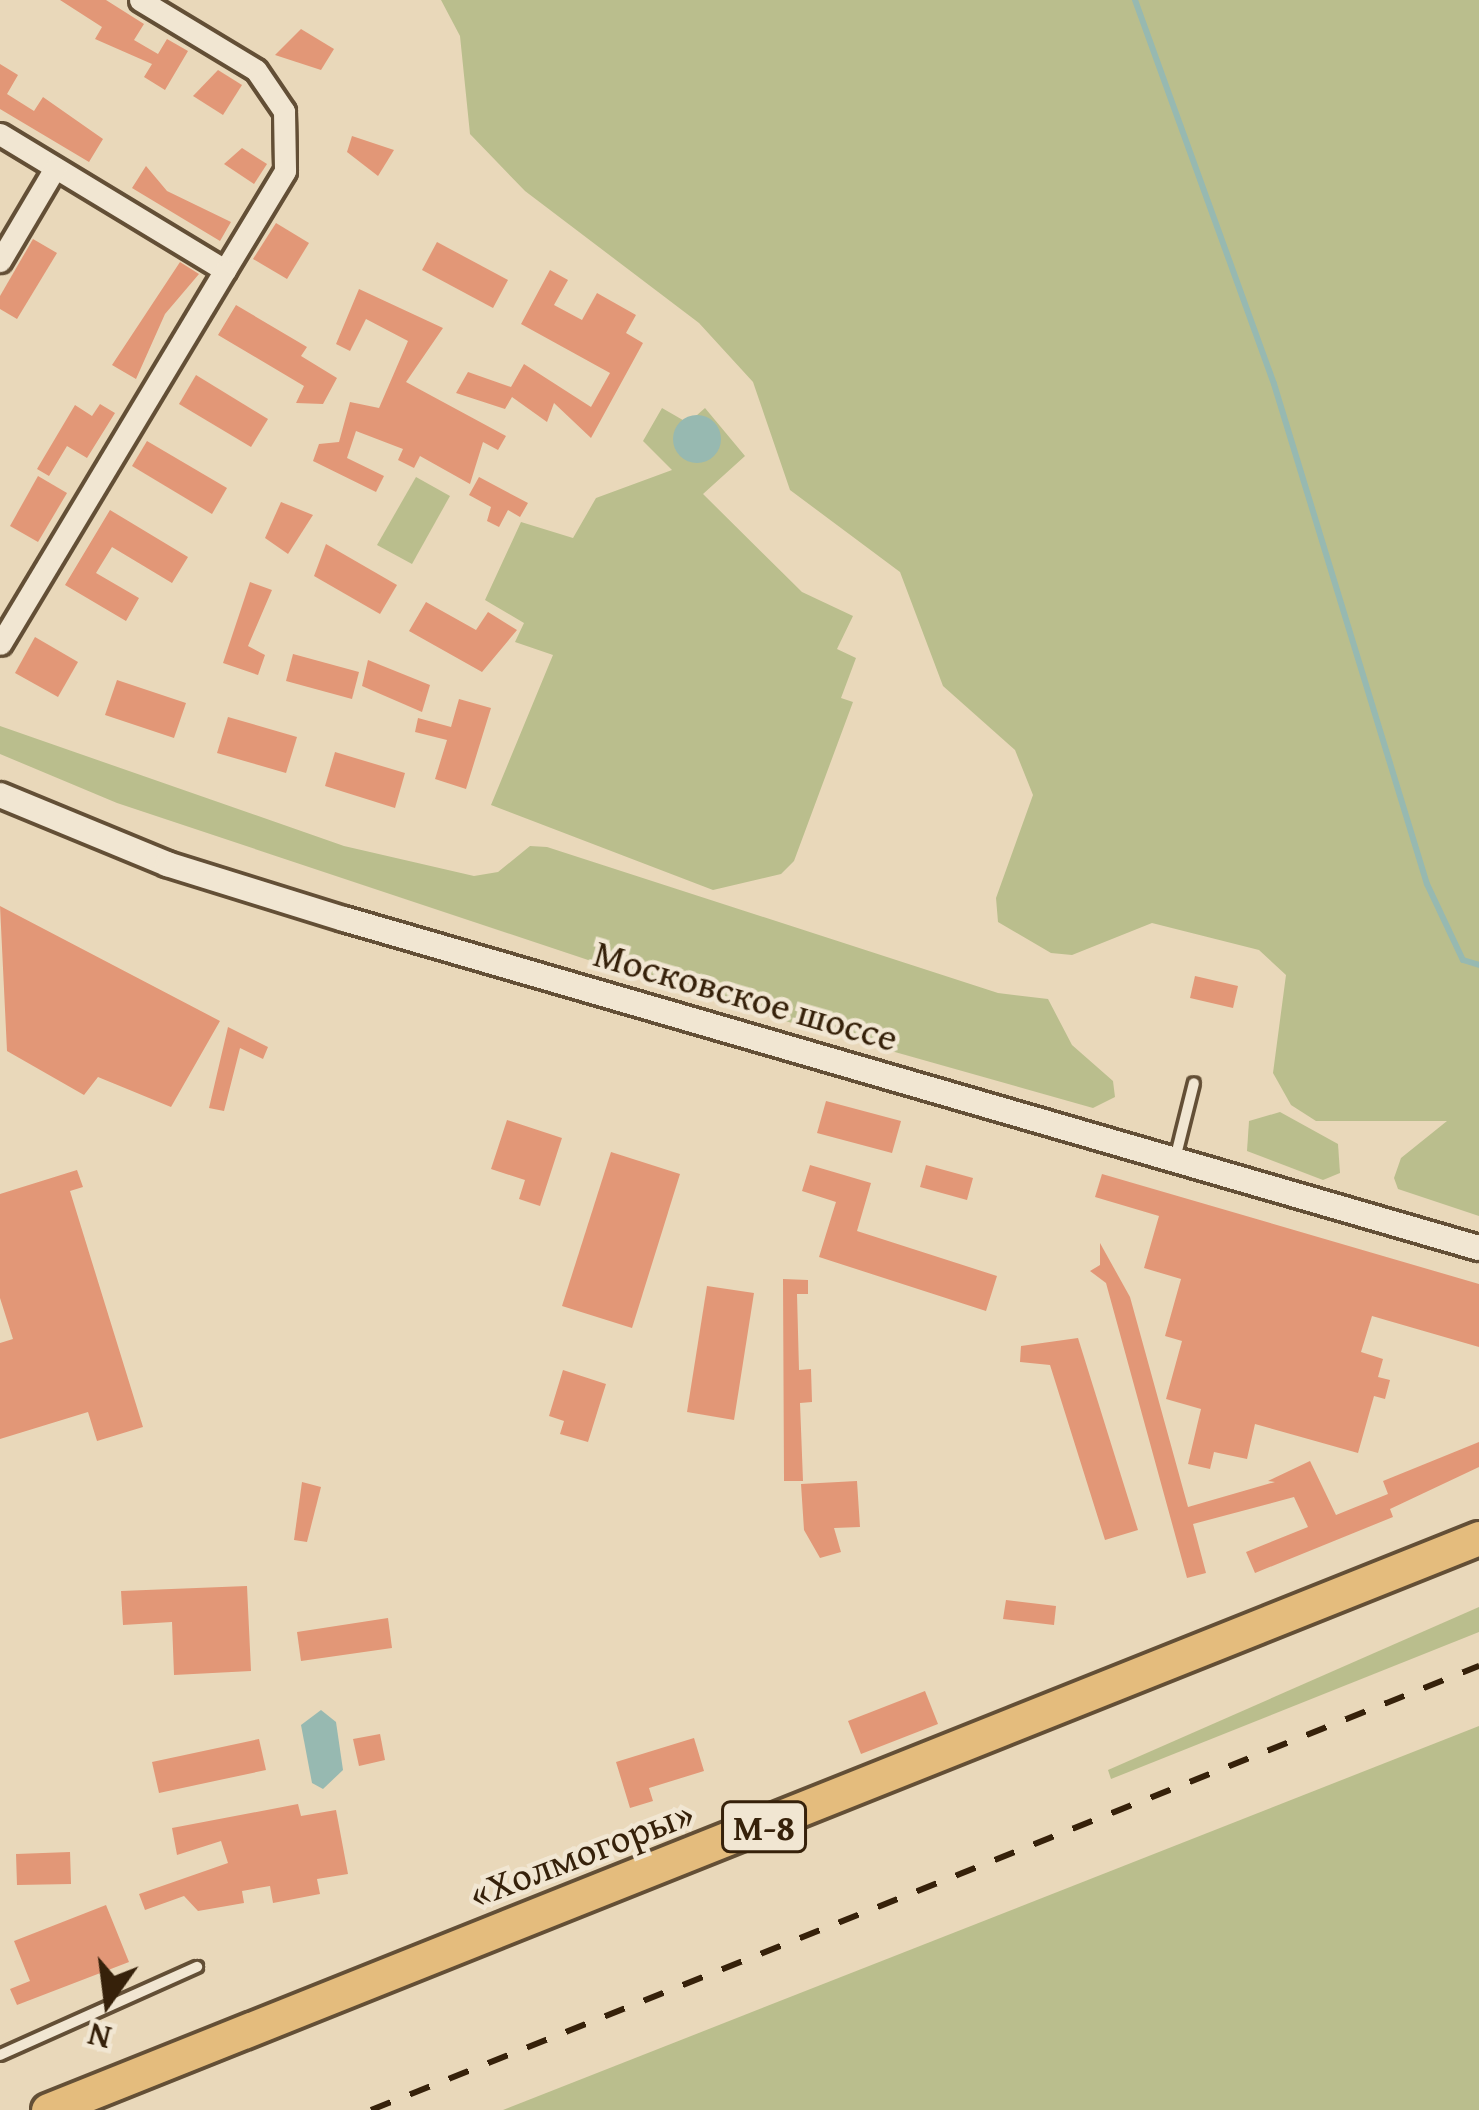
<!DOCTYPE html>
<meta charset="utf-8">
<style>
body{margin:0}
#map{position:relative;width:1479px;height:2110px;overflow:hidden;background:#e9d8ba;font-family:"Gentium Book Plus",serif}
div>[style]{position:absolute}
.green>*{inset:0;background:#babe8d}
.water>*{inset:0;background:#97b9b1}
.round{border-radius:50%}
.stream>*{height:6px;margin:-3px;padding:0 3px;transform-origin:3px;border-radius:3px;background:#97b9b1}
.building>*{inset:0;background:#e29777}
.roads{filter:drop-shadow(3px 0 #634f36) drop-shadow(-3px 0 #634f36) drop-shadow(0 3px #634f36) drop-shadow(0 -3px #634f36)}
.service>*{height:10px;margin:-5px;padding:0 5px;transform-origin:5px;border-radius:5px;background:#f1e6d2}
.minor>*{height:21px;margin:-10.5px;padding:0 10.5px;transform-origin:10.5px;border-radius:10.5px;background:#f1e6d2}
.tertiary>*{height:24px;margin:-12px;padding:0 12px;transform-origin:12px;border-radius:12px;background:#f1e6d2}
.trunk>*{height:33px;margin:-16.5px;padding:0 16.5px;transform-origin:16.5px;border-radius:16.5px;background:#e4bc7d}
.rail>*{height:6px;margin-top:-3px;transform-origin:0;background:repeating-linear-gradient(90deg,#36210a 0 21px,transparent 0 42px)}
span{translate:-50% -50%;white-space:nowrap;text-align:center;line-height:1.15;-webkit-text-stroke:9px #f1e6d2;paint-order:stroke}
.shield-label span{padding:3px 9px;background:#f1e6d2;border:3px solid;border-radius:9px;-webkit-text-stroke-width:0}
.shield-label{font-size:36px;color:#36210a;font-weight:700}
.street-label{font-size:39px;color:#36210a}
.north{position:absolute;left:48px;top:1942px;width:120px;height:120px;-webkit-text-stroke:9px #f1e6d2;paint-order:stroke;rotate:194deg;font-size:33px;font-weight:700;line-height:48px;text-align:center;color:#36210a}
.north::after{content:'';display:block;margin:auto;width:42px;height:54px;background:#36210a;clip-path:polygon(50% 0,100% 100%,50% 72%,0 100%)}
</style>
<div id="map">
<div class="green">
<i style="clip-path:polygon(441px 0,1479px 0,1479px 1216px,1398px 1189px,1394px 1178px,1401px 1158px,1447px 1121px,1316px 1121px,1291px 1105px,1273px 1073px,1286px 975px,1259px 950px,1152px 923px,1072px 955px,1051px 953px,998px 922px,996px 898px,1033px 795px,1015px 750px,943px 686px,900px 572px,790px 490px,753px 382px,699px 323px,525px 191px,470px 134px,460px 36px)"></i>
<i style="clip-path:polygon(662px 408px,688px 423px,705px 408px,745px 456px,703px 494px,802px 592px,853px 616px,837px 649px,856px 658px,841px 698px,853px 702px,794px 861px,781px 874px,713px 890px,491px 805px,553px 655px,515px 642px,524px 623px,485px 600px,521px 522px,573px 538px,596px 498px,672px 470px,643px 441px)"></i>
<i style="clip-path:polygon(416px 477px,450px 496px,412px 564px,377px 545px)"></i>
<i style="clip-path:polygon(0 726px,344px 846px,474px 876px,498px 872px,530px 846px,547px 847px,998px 993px,1048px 999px,1072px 1045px,1113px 1081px,1115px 1097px,1093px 1108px,693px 995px,117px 803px,0 754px)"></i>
<i style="clip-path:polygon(1280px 1112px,1338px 1144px,1340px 1173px,1323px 1180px,1247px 1151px,1249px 1121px)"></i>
<i style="clip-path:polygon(1479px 1607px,1479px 1632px,1111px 1779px,1108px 1770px)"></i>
<i style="clip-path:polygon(1479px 1726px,1479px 2110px,503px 2110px)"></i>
</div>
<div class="water">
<i class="round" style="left:673px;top:415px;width:48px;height:48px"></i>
<i style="clip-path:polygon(321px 1710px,336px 1722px,343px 1770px,323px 1789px,312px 1783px,301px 1725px)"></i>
</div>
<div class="stream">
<i style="left:1135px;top:0;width:408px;rotate:70.1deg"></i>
<i style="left:1274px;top:384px;width:523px;rotate:72.99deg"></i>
<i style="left:1427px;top:884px;width:84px;rotate:64.7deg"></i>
<i style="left:1463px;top:960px;width:17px;rotate:17deg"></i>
</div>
<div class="building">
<i style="clip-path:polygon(60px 0,106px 0,144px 24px,134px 40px,158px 54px,167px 39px,188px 51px,165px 90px,144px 77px,152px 64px,95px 39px,102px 27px)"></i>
<i style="clip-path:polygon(301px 29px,334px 49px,321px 70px,275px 55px)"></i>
<i style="clip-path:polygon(0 64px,18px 75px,7px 94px,34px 111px,43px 97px,103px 139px,89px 162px,0 109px)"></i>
<i style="clip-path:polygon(218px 70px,242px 85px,223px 115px,193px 96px)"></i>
<i style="clip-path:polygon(352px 136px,394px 150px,378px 176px,347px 152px)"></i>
<i style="clip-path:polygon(242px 148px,267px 164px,254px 184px,224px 164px)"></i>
<i style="clip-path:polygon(146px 166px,167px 191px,231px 222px,220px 241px,132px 188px)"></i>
<i style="clip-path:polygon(276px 223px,309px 243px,287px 279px,253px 259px)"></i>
<i style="clip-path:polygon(33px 239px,57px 253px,17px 319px,0 309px,0 296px)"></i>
<i style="clip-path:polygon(437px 242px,508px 280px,493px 308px,422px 270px)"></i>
<i style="clip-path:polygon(180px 262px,199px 274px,165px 314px,136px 379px,112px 365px)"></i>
<i style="clip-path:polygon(550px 270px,568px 280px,554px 305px,582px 320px,597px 293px,636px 315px,626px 333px,643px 343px,591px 438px,554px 403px,547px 422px,512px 397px,505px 409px,456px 393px,468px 372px,511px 387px,524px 364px,591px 407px,610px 373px,521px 324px)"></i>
<i style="clip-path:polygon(359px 289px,443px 328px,406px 382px,506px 436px,498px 450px,483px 442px,470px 484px,420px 456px,414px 468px,398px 460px,403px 449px,356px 431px,347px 458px,384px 476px,376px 492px,313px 461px,319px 444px,339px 442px,350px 402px,379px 408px,408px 341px,366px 319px,350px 351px,336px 344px)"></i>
<i style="clip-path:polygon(236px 305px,307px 347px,301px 356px,337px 378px,323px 404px,296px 403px,304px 386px,218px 335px)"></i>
<i style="clip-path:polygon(196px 375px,268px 419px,251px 447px,179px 404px)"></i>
<i style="clip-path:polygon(100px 404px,115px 413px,87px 458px,67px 446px,49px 476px,37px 469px,75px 405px,92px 416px)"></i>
<i style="clip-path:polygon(147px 441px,227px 488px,212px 514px,132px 466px)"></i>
<i style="clip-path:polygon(38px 476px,67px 493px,38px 542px,10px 526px)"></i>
<i style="clip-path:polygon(479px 477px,528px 503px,520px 517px,508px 510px,499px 527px,487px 521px,491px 507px,469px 495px)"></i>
<i style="clip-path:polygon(281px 502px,313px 515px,288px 554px,265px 538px)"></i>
<i style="clip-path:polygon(110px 510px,188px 557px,172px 583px,112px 547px,96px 573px,139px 598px,126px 621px,65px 585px)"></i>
<i style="clip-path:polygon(326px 544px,397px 585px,380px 614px,314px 576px)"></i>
<i style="clip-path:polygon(250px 582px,272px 590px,248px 646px,265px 655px,258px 675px,223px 663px)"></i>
<i style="clip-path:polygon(426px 602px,476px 630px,488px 612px,517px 630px,482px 672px,409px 631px)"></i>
<i style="clip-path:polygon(35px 637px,78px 662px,58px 697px,15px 673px)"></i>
<i style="clip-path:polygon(293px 654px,359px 672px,352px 699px,286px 681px)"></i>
<i style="clip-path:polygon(368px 660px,430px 685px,422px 712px,362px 686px)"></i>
<i style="clip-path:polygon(117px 680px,186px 703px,174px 738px,105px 715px)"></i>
<i style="clip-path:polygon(459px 699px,491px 708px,466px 789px,435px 779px,447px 740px,415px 732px,418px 718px,451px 727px)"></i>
<i style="clip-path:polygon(228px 717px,297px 737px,286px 773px,217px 753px)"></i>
<i style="clip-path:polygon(335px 752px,405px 773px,395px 808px,325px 786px)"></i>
<i style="clip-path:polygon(0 906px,220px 1021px,171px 1107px,98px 1077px,84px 1095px,7px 1051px)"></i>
<i style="clip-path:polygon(1195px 976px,1238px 986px,1233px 1008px,1190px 998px)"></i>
<i style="clip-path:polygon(228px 1027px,268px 1047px,263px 1059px,240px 1048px,224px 1111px,209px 1108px)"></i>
<i style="clip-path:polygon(826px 1101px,901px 1121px,892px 1153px,817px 1133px)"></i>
<i style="clip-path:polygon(507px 1120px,562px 1138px,540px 1206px,519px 1199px,525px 1180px,491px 1169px)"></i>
<i style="clip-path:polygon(611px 1152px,680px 1174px,632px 1328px,562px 1306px)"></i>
<i style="clip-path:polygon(810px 1165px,871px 1183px,857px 1231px,997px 1276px,986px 1311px,819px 1257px,836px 1202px,802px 1191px)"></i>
<i style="clip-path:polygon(926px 1165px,973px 1178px,967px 1200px,920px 1187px)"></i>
<i style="clip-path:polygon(77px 1170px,83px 1187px,70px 1191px,143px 1427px,97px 1441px,88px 1412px,0 1439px,0 1343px,13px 1339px,0 1298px,0 1194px)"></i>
<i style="clip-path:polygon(1102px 1174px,1479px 1284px,1479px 1347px,1372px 1316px,1361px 1352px,1383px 1359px,1378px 1377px,1390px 1380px,1385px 1399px,1374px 1396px,1358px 1453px,1255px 1424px,1247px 1459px,1214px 1452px,1210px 1469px,1188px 1464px,1201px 1409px,1166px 1399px,1182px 1341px,1165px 1336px,1181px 1279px,1144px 1268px,1159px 1216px,1095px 1197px)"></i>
<i style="clip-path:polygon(1100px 1243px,1130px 1297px,1188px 1507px,1275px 1482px,1268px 1481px,1310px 1461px,1336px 1515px,1388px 1494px,1383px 1481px,1479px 1442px,1479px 1467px,1390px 1509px,1393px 1517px,1255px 1573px,1246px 1552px,1308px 1527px,1294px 1497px,1193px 1524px,1206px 1573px,1187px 1578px,1106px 1283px,1090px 1271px,1100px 1265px)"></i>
<i style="clip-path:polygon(783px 1279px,808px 1280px,808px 1294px,797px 1294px,799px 1370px,811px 1369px,812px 1402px,800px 1403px,803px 1481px,784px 1481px)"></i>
<i style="clip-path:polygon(707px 1286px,754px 1293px,734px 1420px,687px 1412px)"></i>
<i style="clip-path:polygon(1078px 1338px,1138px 1530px,1105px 1540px,1050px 1365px,1020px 1362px,1021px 1346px)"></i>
<i style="clip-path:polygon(563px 1370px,606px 1384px,588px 1442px,560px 1434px,564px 1421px,549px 1416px)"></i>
<i style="clip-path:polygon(857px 1481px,860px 1527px,834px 1528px,841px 1552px,820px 1558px,804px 1530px,801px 1484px)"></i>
<i style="clip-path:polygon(302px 1482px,321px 1487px,307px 1542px,294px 1540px)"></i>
<i style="clip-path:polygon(247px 1586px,251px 1671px,174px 1675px,172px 1622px,123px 1625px,121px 1591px)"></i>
<i style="clip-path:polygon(1006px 1600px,1056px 1606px,1054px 1625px,1003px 1619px)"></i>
<i style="clip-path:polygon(388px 1618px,392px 1648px,301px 1661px,297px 1632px)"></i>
<i style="clip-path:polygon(925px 1691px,938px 1724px,861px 1754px,848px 1721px)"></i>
<i style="clip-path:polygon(380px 1734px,385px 1760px,359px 1766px,353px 1739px)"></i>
<i style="clip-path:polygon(694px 1738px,704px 1771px,649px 1788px,653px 1801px,630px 1808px,616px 1762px)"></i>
<i style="clip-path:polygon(259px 1739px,266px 1770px,159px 1793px,152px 1762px)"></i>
<i style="clip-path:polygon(298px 1804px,301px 1816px,336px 1810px,348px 1874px,317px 1879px,320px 1894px,273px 1903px,270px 1886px,242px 1891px,244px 1903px,198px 1911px,184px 1896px,145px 1910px,139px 1894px,228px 1863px,221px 1841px,177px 1855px,172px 1828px)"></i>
<i style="clip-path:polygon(70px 1852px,71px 1884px,17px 1885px,16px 1854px)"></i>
<i style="clip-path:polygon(106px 1905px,129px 1962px,17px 2005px,10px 1989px,30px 1981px,14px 1941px)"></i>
</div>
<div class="roads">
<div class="service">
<i style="left:1175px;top:1159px;width:78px;rotate:-76deg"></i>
<i style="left:0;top:2055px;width:216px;rotate:-24.1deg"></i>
</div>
<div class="minor">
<i style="left:140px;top:0;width:135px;rotate:31.1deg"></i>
<i style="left:256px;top:70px;width:50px;rotate:55.7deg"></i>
<i style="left:284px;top:111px;width:60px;rotate:89deg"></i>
<i style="left:285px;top:171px;width:116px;rotate:121.2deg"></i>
<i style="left:0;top:134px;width:263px;rotate:31.2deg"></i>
<i style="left:225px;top:270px;width:436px;rotate:121deg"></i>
<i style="left:0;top:261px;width:108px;rotate:-59.4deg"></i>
</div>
<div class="tertiary">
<i style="left:0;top:795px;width:181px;rotate:22.4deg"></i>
<i style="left:167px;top:864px;width:185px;rotate:17.3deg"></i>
<i style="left:344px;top:919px;width:1182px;rotate:16.17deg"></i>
</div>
<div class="trunk">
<i style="left:48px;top:2110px;width:1541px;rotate:-21.79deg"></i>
</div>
</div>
<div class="rail">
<i style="left:371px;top:2110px;width:1194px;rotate:-21.84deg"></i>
</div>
<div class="shield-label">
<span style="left:764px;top:1827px">М-8</span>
</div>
<div class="street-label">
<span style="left:746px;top:995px;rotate:16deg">Московское шоссе</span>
<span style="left:581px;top:1853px;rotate:-21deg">«Холмогоры»</span>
</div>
<div class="north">N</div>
</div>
